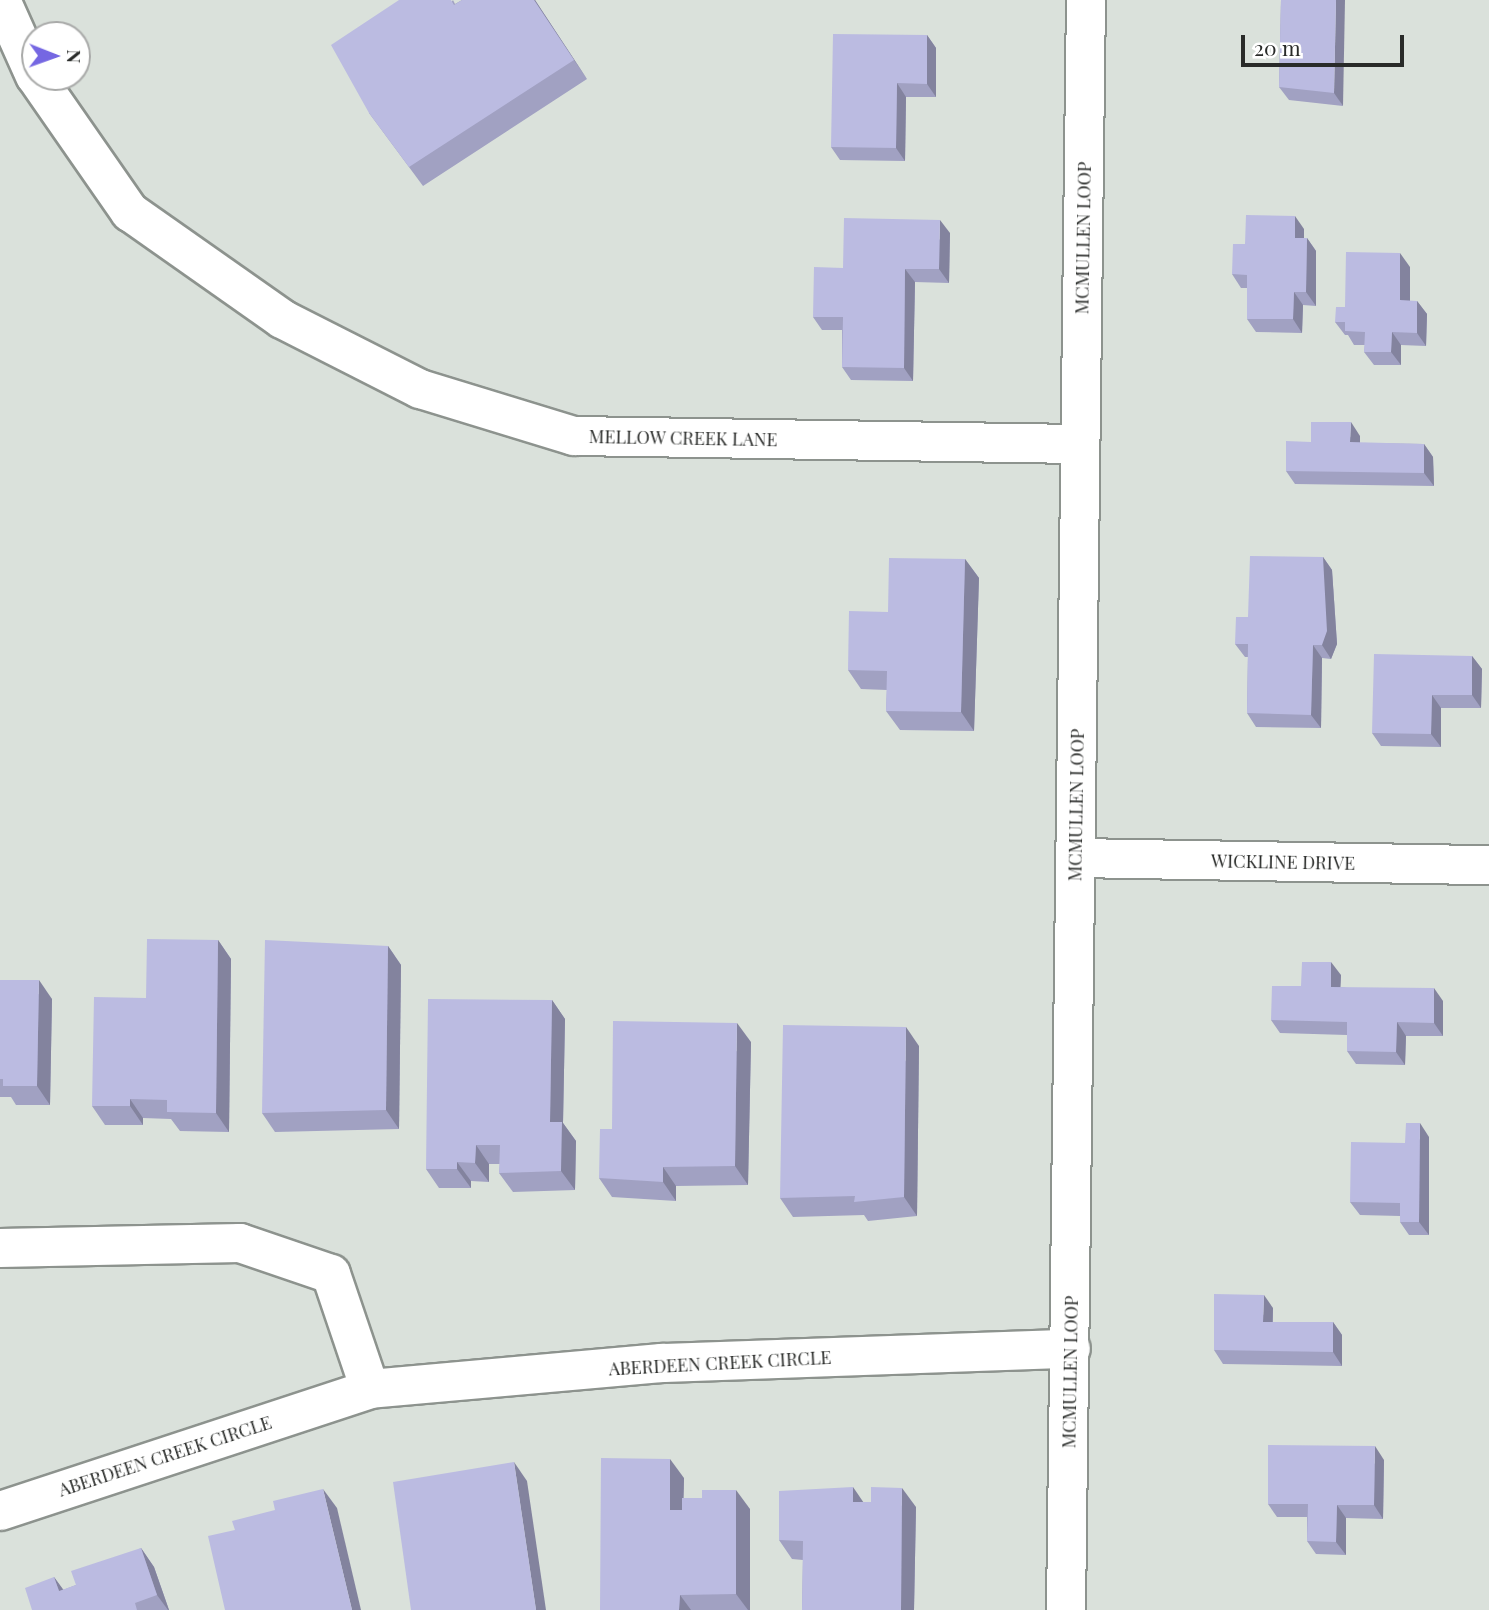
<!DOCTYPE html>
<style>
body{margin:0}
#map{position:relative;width:1489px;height:1610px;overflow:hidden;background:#dae1db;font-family:"Playfair Display",serif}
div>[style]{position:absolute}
.roads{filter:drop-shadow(2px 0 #8d938e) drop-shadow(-2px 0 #8d938e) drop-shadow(0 2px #8d938e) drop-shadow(0 -2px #8d938e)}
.minor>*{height:38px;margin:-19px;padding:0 19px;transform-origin:19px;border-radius:19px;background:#fff}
.wall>*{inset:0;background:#a1a1c2}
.shaded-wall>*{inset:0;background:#83839e}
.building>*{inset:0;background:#bbbbe1}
span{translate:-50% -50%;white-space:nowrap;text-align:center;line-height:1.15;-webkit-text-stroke:7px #fff;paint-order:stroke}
.street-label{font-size:18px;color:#292b29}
.north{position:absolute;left:21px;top:21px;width:70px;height:70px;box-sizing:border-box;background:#fff;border:2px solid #a9aaa9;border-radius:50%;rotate:91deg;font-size:19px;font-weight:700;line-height:28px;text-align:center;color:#292b29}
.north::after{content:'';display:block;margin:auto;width:24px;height:32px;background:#7567e2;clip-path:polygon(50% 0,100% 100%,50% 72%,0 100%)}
.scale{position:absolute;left:1241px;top:35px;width:163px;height:32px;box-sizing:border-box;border:4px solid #292b29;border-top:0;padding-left:9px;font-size:21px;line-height:24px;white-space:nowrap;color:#292b29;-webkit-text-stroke:5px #fff;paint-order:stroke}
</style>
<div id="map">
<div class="roads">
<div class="minor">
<i style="left:1px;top:0;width:83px;rotate:65.9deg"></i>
<i style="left:36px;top:77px;width:165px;rotate:55.2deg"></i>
<i style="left:130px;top:212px;width:186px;rotate:35.1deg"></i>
<i style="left:282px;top:319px;width:155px;rotate:26.9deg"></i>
<i style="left:420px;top:389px;width:161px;rotate:17deg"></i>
<i style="left:574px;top:436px;width:506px;rotate:0.91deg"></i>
<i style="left:1076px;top:858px;width:413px;rotate:1deg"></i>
<i style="left:0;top:1248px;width:240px;rotate:-1.2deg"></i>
<i style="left:240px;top:1243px;width:96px;rotate:18.8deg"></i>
<i style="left:331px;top:1274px;width:121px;rotate:71.3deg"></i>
<i style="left:0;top:1511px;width:390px;rotate:-18.2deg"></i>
<i style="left:370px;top:1389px;width:293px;rotate:-5.1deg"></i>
<i style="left:662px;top:1363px;width:409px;rotate:-2deg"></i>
<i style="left:1066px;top:1610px;width:1610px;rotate:-89.29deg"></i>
</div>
</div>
<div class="wall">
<i style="clip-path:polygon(453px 0,455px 4px,462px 0,535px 0,587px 79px,423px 186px,369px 113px)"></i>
<i style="clip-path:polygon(1281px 0,1343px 106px,1289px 100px,1279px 87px)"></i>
<i style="clip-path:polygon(927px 35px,936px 48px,936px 97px,906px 97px,905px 161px,840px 160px,831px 147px)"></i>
<i style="clip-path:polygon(1304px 229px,1304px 238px,1307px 238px,1316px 251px,1316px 306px,1303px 305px,1302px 333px,1256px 332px,1247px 319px,1247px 288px,1241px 288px,1232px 274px,1245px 244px)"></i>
<i style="clip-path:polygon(950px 233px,949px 283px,915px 282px,913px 381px,851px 380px,842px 367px,842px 330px,822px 330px,813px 317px)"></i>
<i style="clip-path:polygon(1410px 267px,1410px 301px,1417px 301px,1427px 314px,1426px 346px,1401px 345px,1401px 365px,1374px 365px,1364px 352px,1365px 345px,1354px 345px,1348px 335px,1345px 335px,1335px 322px,1345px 307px)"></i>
<i style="clip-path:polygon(1360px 436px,1360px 443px,1424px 444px,1433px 457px,1434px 486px,1295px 484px,1286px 471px,1311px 442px)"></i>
<i style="clip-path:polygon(1323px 557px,1332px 570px,1337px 644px,1331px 659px,1322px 658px,1321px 728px,1256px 727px,1247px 713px,1248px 657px,1245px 657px,1235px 644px,1248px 617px)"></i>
<i style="clip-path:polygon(965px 559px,979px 578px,974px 731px,900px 730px,886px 711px,887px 690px,861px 689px,848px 670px,888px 612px)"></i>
<i style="clip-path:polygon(1472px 656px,1482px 669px,1481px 708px,1441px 708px,1441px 747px,1381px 746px,1372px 733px)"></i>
<i style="clip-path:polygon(218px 940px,231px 959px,229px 1132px,180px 1131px,171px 1119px,143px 1118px,143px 1125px,105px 1125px,92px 1106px,146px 998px)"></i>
<i style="clip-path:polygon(388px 946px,401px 965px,399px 1129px,275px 1132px,262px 1113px)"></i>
<i style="clip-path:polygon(1341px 975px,1340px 987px,1443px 1001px,1443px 1036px,1406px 1036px,1405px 1065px,1356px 1064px,1347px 1051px,1347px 1035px,1280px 1033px,1271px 1020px,1301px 986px)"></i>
<i style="clip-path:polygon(0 980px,52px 999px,50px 1105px,16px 1105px,11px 1097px,0 1097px)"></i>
<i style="clip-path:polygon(552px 1000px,565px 1019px,563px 1123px,576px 1141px,575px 1190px,513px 1192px,499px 1173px,500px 1164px,489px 1164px,489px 1182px,471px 1181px,471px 1188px,439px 1188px,426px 1169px)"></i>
<i style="clip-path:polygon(751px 1042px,748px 1185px,676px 1186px,676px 1201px,612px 1197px,599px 1178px,612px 1129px)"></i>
<i style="clip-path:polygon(919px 1046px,917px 1216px,868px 1221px,864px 1215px,793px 1217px,780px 1198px)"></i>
<i style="clip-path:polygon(1429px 1137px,1429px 1235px,1409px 1235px,1400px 1222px,1400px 1216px,1360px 1215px,1350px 1202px,1405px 1143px)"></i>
<i style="clip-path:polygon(1273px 1308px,1273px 1322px,1333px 1322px,1342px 1335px,1342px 1366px,1223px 1364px,1214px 1350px)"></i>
<i style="clip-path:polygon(1384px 1460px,1383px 1519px,1346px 1518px,1346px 1555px,1316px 1554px,1307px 1541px,1307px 1517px,1277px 1517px,1268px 1504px)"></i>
<i style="clip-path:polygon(684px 1478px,683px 1498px,702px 1498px,750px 1509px,750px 1610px,600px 1610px)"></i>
<i style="clip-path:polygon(864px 1502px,916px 1507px,914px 1610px,802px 1610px,803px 1560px,792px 1559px,779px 1540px)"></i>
<i style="clip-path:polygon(141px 1548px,154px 1567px,169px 1610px,32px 1610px,54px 1577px,63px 1590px,76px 1585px)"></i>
</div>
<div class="shaded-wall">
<i style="clip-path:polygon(534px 0,535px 0,587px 79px,574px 60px)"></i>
<i style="clip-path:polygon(1336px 0,1345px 0,1343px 106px,1334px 93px)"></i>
<i style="clip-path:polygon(927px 35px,936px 48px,936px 97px,927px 84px)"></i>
<i style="clip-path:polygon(897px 83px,906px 97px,905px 161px,896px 148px)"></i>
<i style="clip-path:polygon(1295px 216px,1304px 229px,1304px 251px,1295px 238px)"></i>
<i style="clip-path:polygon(940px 220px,950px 233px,949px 283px,939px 269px)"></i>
<i style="clip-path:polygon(1307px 238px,1316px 251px,1316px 306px,1306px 292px)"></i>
<i style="clip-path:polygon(1400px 253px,1410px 267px,1410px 314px,1400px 300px)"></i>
<i style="clip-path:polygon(905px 269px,915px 282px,913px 381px,904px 368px)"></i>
<i style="clip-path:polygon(1294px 292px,1303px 305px,1302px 333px,1293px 319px)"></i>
<i style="clip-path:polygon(1417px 301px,1427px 314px,1426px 346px,1417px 333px)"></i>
<i style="clip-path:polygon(1392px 332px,1401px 345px,1401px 365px,1391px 352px)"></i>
<i style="clip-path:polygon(1351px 422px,1360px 436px,1360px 456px,1350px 442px)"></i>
<i style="clip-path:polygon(1424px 444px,1433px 457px,1434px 486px,1424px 473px)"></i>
<i style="clip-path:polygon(1323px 557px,1332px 570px,1337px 644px,1331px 659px,1322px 645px)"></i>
<i style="clip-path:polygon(965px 559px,979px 578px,974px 731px,961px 712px)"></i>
<i style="clip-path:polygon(1313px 645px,1322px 658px,1321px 728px,1311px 715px)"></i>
<i style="clip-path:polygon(1472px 656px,1482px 669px,1481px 708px,1472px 695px)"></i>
<i style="clip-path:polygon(1432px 695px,1441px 708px,1441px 747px,1431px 734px)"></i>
<i style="clip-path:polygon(218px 940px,231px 959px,229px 1132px,216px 1113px)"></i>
<i style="clip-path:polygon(388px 946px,401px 965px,399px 1129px,386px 1110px)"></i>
<i style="clip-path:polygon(1331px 962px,1341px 975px,1340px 1000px,1331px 987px)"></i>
<i style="clip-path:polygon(39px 980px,52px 999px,50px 1105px,37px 1086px)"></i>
<i style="clip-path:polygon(1434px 988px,1443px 1001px,1443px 1036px,1434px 1023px)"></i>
<i style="clip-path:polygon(552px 1000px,565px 1019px,563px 1123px,576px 1141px,575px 1190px,561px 1171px,550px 1122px)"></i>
<i style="clip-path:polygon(1397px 1022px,1406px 1036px,1405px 1065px,1396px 1052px)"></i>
<i style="clip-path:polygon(737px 1023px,751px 1042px,748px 1185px,735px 1166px)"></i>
<i style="clip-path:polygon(906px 1027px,919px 1046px,917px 1216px,904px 1197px)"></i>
<i style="clip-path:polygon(130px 1099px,143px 1118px,143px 1125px,130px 1106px)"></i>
<i style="clip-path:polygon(1420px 1123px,1429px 1137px,1429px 1235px,1419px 1222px)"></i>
<i style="clip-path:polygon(476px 1145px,489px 1164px,489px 1182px,475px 1163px)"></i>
<i style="clip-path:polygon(457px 1162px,471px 1181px,471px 1188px,457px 1169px)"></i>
<i style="clip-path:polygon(663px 1167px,676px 1186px,676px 1201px,663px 1182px)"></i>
<i style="clip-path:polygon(1264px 1295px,1273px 1308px,1272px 1335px,1263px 1322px)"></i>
<i style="clip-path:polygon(1333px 1322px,1342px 1335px,1342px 1366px,1333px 1352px)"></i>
<i style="clip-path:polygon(1375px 1446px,1384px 1460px,1383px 1519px,1374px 1505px)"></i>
<i style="clip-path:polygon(670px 1459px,684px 1478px,683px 1529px,670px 1510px)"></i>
<i style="clip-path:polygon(514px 1462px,527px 1481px,546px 1610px,536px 1610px)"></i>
<i style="clip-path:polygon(853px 1487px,866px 1506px,853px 1502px)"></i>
<i style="clip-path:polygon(902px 1488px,916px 1507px,914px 1610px,901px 1610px)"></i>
<i style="clip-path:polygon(323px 1489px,337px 1508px,361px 1610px,352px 1610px)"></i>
<i style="clip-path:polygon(736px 1490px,750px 1509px,750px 1610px,748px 1610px,736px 1594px)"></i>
<i style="clip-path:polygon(1337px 1505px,1346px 1518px,1346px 1555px,1336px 1542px)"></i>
<i style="clip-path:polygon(141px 1548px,154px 1567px,169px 1610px,168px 1610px,157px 1595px)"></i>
<i style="clip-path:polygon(54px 1577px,68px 1596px,59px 1591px)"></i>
<i style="clip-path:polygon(680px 1595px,691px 1610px,679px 1610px)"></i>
</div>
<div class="building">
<i style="clip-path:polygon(399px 0,451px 0,454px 5px,462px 0,534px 0,574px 60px,409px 167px,369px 113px,331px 45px)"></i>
<i style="clip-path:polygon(1281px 0,1336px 0,1334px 93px,1279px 87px)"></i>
<i style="clip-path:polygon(833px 34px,927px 35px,927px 84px,897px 83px,896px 148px,831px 147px)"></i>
<i style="clip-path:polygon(1246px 215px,1295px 216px,1295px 238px,1307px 238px,1306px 292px,1294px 292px,1293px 319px,1247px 319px,1247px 275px,1232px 274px,1233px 244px,1245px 244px)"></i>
<i style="clip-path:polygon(844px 218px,940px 220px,939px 269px,905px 269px,904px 368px,842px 367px,843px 317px,813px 317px,814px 267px,843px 268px)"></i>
<i style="clip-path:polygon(1346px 252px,1400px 253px,1400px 300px,1417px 301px,1417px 333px,1392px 332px,1391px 352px,1364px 352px,1365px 332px,1345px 331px,1345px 322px,1335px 322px,1336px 307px,1345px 307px)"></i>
<i style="clip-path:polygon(1311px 422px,1351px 422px,1350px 442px,1424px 444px,1424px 473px,1286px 471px,1286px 441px,1311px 442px)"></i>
<i style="clip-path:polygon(1250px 556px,1323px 557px,1327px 631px,1322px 645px,1313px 645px,1311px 715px,1247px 713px,1248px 644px,1235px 644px,1236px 617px,1248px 617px)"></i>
<i style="clip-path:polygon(889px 558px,965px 559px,961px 712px,886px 711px,887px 671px,848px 670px,849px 611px,888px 612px)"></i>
<i style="clip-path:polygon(1374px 654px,1472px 656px,1472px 695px,1432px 695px,1431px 734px,1372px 733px)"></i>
<i style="clip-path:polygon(147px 939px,218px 940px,216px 1113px,167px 1112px,167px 1100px,130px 1099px,130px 1106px,92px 1106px,94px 997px,146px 998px)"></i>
<i style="clip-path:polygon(265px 940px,388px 946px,386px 1110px,262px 1113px)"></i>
<i style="clip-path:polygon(1302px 962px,1331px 962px,1331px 987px,1434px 988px,1434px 1023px,1397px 1022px,1396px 1052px,1347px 1051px,1347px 1022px,1271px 1020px,1272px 986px,1301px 986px)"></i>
<i style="clip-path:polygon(0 980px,39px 980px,37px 1086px,3px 1086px,3px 1079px,0 1079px)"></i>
<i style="clip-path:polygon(428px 999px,552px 1000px,550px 1122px,562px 1122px,561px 1171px,499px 1173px,500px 1145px,476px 1145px,475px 1163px,457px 1162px,457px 1169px,426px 1169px)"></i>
<i style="clip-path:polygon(613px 1021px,737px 1023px,735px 1166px,663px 1167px,663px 1182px,599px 1178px,600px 1129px,612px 1129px)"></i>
<i style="clip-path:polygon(783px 1025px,906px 1027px,904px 1197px,854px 1202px,855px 1196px,780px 1198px)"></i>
<i style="clip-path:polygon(1406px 1123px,1420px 1123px,1419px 1222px,1400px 1222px,1400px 1203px,1350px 1202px,1351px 1142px,1405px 1143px)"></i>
<i style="clip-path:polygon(1214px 1294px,1264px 1295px,1263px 1322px,1333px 1322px,1333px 1352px,1214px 1350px)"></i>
<i style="clip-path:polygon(1268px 1445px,1375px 1446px,1374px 1505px,1337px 1505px,1336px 1542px,1307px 1541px,1308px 1504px,1268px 1504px)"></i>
<i style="clip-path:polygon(601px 1458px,670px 1459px,670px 1510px,682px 1510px,682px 1498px,702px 1498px,702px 1490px,736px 1490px,736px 1594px,680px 1595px,679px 1610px,600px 1610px)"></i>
<i style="clip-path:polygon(514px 1462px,536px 1610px,411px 1610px,393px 1482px)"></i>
<i style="clip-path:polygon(853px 1487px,853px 1502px,871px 1502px,871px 1487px,902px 1488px,901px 1610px,802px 1610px,803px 1541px,779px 1540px,779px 1491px)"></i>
<i style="clip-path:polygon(323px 1489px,352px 1610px,225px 1610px,208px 1536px,235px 1530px,232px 1521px,275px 1510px,273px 1501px)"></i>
<i style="clip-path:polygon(141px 1548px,157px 1595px,135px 1603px,137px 1610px,32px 1610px,25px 1588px,54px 1577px,59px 1591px,76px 1585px,71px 1571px)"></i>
</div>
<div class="street-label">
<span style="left:1083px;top:238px;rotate:-89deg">MCMULLEN LOOP</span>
<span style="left:683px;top:438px;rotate:1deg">MELLOW CREEK LANE</span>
<span style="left:1076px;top:805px;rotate:-89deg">MCMULLEN LOOP</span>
<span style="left:1283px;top:862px;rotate:1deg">WICKLINE DRIVE</span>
<span style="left:720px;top:1363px;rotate:-3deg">ABERDEEN CREEK CIRCLE</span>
<span style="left:1070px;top:1372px;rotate:-89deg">MCMULLEN LOOP</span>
<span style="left:165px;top:1456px;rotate:-18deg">ABERDEEN CREEK CIRCLE</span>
</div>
<div class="north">N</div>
<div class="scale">20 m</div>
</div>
